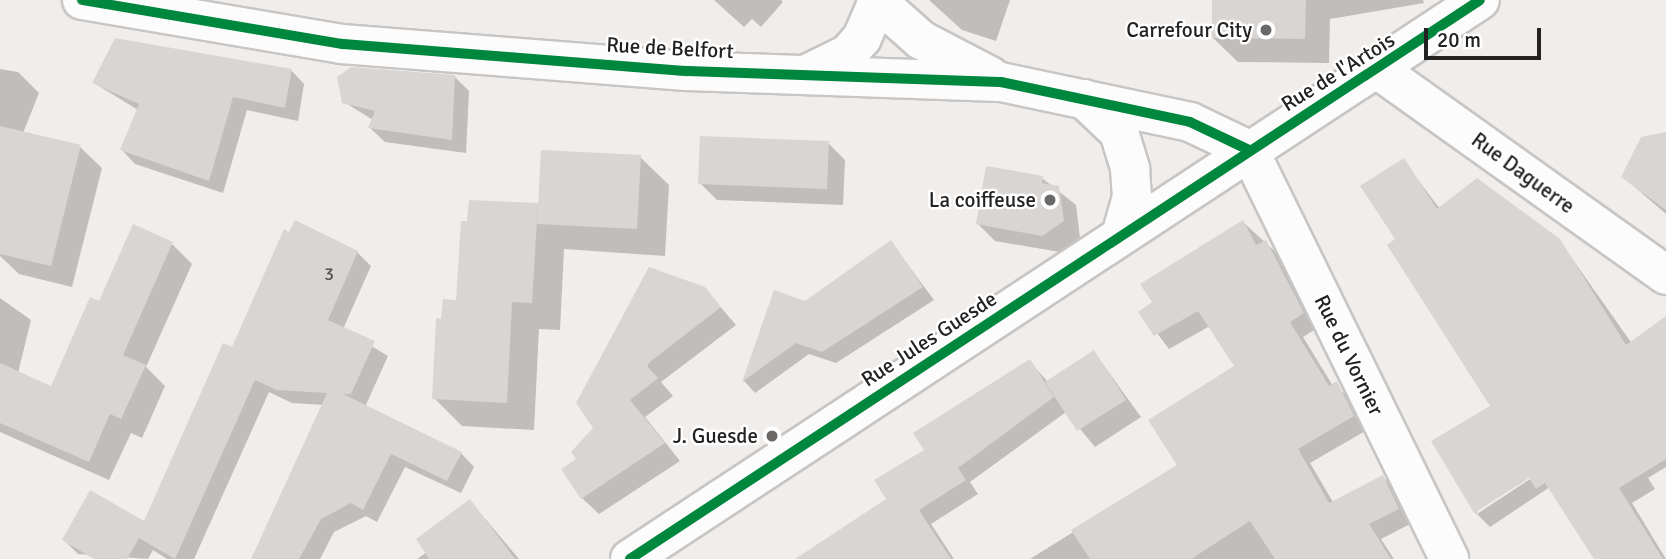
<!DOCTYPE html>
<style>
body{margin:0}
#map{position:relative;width:1666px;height:559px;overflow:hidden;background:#f0edea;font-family:Signika,sans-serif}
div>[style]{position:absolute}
.shadow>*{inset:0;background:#0003}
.building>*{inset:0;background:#d8d5d3}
.roads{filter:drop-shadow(2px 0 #c7c6c5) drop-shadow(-2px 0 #c7c6c5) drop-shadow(0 2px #c7c6c5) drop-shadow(0 -2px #c7c6c5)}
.street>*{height:38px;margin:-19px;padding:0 19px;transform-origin:19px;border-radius:19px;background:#fdfcfc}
.cycleway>*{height:10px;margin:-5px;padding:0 5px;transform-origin:5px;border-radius:5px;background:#00873e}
.dots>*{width:19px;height:19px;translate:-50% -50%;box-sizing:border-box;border:4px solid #fff;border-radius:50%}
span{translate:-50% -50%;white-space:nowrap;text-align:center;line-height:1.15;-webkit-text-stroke:5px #fff;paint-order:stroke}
.number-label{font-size:18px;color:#504f4e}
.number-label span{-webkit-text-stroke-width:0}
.poi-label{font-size:21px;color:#222}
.right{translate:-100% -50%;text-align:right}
.street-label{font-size:21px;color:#222}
.scale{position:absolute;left:1424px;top:28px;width:117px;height:32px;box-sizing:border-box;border:4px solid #222;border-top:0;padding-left:9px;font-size:21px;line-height:24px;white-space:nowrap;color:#222;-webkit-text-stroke:5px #fff;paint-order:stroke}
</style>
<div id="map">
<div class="shadow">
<i style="clip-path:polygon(714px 0,781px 0,783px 2px,761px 27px,752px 19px,744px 27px)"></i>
<i style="clip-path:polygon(929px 0,1010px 0,996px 41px,962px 30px)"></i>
<i style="clip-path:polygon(1213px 0,1423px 0,1424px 3px,1330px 19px,1329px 63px,1238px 62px,1213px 38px)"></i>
<i style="clip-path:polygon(0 69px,18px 72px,39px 93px,23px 133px,80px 147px,102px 168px,72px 287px,19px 274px,0 256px)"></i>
<i style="clip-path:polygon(291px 70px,304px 84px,298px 121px,247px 110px,223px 193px,135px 164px,122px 150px,138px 110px,94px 83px)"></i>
<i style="clip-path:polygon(455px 77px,469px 91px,466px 153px,385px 142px,370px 128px,373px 120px,344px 102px)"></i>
<i style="clip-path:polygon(1666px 140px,1666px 214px,1623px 177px)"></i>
<i style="clip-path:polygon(828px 143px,845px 160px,843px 205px,717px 200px,700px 183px)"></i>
<i style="clip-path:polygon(640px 157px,669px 185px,665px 256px,564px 249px,560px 330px,539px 329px,534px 430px,462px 426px,434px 398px,443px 321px,537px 205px)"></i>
<i style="clip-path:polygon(evenodd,1403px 160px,1440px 209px,1559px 240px,1666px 392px,1666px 467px,1648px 478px,1655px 489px,1632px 503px,1666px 559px,1597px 559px,1550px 487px,1490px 527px,1475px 512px,1434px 442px,1492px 406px,1398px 239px,1403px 160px,1545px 465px,1547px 468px,1477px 514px,1477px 510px,1545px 465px)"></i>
<i style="clip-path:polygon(1042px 178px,1076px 205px,1080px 238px,1060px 252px,995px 241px,978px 224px)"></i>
<i style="clip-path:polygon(1243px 222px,1280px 256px,1317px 328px,1303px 337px,1333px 386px,1351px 397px,1367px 430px,1310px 463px,1333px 502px,1383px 477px,1397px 491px,1412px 523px,1381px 539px,1394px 559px,1030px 559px,1179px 466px,1236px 366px,1210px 326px,1169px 349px,1141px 312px)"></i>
<i style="clip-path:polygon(891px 242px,934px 300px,836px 363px,809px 354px,755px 393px,744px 381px,775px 292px,805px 303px)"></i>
<i style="clip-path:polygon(172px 244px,192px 264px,146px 367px,165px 386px,142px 438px,131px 433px,109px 480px,0 432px,0 298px,31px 320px,18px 373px,52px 388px,99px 303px)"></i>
<i style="clip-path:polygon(357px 252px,371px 266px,343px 329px,388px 356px,365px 407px,461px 453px,474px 467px,461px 493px,405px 467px,377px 522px,366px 516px,334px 532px,320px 559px,256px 559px,324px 405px,292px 403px,269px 392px,194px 559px,167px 559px,153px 550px,148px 559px,78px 554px,64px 540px,144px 524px,233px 349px)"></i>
<i style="clip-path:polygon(704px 288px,736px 325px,661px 382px,673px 396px,645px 417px,680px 461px,599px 514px,582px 498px,578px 459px)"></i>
<i style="clip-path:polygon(1094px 352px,1141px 417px,1095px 447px,1066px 412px,970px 482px,978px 494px,931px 524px,954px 559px,798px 559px,889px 500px,926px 450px,1029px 361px,1048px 382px)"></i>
<i style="clip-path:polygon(470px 501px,519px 559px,417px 559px,427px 552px)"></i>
</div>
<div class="building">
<i style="clip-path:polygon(1212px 0,1306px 0,1305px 39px,1212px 38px)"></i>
<i style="clip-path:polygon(115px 38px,292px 69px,285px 108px,233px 97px,209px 181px,120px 150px,139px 104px,92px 83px)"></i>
<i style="clip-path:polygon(351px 67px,455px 75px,452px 140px,368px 128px,375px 111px,342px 103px,337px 77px)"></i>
<i style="clip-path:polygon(0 126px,81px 145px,51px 266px,0 254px)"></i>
<i style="clip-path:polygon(1666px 132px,1666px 210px,1621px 177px,1641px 137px)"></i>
<i style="clip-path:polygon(700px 136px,829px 141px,827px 189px,698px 184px)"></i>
<i style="clip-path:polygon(541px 150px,641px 155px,637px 229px,537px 224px)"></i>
<i style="clip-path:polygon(1404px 158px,1437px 209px,1477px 178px,1560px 239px,1626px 345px,1666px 316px,1666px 459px,1619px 488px,1663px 559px,1594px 559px,1545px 483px,1536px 489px,1529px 478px,1474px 513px,1431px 441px,1490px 406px,1387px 245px,1395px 239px,1360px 186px)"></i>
<i style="clip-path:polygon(986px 166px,1043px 176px,1042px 183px,1059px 186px,1064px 221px,1042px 236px,976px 224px)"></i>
<i style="clip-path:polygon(469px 200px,538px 203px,532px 303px,512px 302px,507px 403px,432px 399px,436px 318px,441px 319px,443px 299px,456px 300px,461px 221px,467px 221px)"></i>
<i style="clip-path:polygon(295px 220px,358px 251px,328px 320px,375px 341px,351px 394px,343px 394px,462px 452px,447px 481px,391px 454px,363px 510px,351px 503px,321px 519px,299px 559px,251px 559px,327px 393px,277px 390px,255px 380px,175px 559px,139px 538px,127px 559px,94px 559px,62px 540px,90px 490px,144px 521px,223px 343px,232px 347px,284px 229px,289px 232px)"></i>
<i style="clip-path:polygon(1243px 220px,1256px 245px,1266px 240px,1304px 313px,1290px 322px,1329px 386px,1337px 381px,1354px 416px,1298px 449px,1329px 503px,1383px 475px,1399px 509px,1369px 524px,1391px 559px,1275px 559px,1250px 521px,1191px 559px,1090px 559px,1071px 530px,1177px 465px,1148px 420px,1234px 366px,1198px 311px,1154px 336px,1138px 312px,1152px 302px,1140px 284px)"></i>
<i style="clip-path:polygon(133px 224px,173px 242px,123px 355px,146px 365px,121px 419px,110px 414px,89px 462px,0 423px,0 363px,51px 386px,90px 297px,99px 301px)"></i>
<i style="clip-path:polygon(891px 240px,923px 287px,822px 352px,796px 343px,742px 382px,774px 290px,805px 301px)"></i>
<i style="clip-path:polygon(649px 267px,705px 287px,721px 307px,646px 365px,658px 378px,630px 400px,665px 443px,581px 499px,561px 469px,576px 459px,571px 452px,593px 428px,576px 403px)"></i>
<i style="clip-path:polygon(1094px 350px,1126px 400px,1077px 431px,1045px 382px)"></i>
<i style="clip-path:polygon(1030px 359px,1054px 397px,958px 468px,966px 480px,919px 510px,951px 559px,795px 559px,886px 499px,874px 480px,924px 450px,913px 433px)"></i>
<i style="clip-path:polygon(470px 499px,515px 559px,429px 559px,416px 539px)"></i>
</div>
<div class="roads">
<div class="street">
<i style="left:82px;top:0;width:264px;rotate:9.6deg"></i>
<i style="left:342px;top:44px;width:345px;rotate:4.5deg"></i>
<i style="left:686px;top:71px;width:315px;rotate:2deg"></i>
<i style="left:1001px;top:82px;width:193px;rotate:11.9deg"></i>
<i style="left:1190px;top:122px;width:65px;rotate:25.4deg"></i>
<i style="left:876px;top:0;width:60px;rotate:41.6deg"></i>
<i style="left:921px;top:40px;width:78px;rotate:27.6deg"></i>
<i style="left:1380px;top:71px;width:351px;rotate:35.5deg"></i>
<i style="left:809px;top:73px;width:43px;rotate:-26deg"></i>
<i style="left:848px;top:54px;width:21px;rotate:-49deg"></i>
<i style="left:862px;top:38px;width:40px;rotate:-66.6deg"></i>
<i style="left:1084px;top:99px;width:48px;rotate:43.3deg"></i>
<i style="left:1119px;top:132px;width:39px;rotate:73deg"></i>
<i style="left:1130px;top:169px;width:28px;rotate:86deg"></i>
<i style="left:1132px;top:197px;width:40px;rotate:106deg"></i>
<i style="left:1249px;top:150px;width:455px;rotate:63.9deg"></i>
<i style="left:630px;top:559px;width:1017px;rotate:-33.33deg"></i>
</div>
</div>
<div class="cycleway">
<i style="left:82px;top:0;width:264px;rotate:9.6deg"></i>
<i style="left:342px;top:44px;width:345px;rotate:4.5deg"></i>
<i style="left:686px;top:71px;width:315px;rotate:2deg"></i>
<i style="left:1001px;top:82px;width:193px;rotate:11.9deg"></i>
<i style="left:1190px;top:122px;width:65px;rotate:25.4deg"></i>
<i style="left:630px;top:559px;width:1017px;rotate:-33.33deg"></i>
</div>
<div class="dots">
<i style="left:1266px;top:30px;background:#6a6968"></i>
<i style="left:1050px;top:200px;background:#6a6968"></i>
<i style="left:772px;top:436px;background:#6a6968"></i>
</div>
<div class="number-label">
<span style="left:329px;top:274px">3</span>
</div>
<div class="poi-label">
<span class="right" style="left:1252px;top:30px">Carrefour City</span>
<span class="right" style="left:1036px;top:200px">La coiffeuse</span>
<span class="right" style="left:758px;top:436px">J. Guesde</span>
</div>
<div class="street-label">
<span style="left:670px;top:48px;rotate:3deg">Rue de Belfort</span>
<span style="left:1338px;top:72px;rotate:-32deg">Rue de l'Artois</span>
<span style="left:1523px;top:173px;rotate:36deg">Rue Daguerre</span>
<span style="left:929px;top:339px;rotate:-33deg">Rue Jules Guesde</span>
<span style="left:1349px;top:355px;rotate:64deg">Rue du Vornier</span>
</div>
<div class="scale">20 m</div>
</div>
